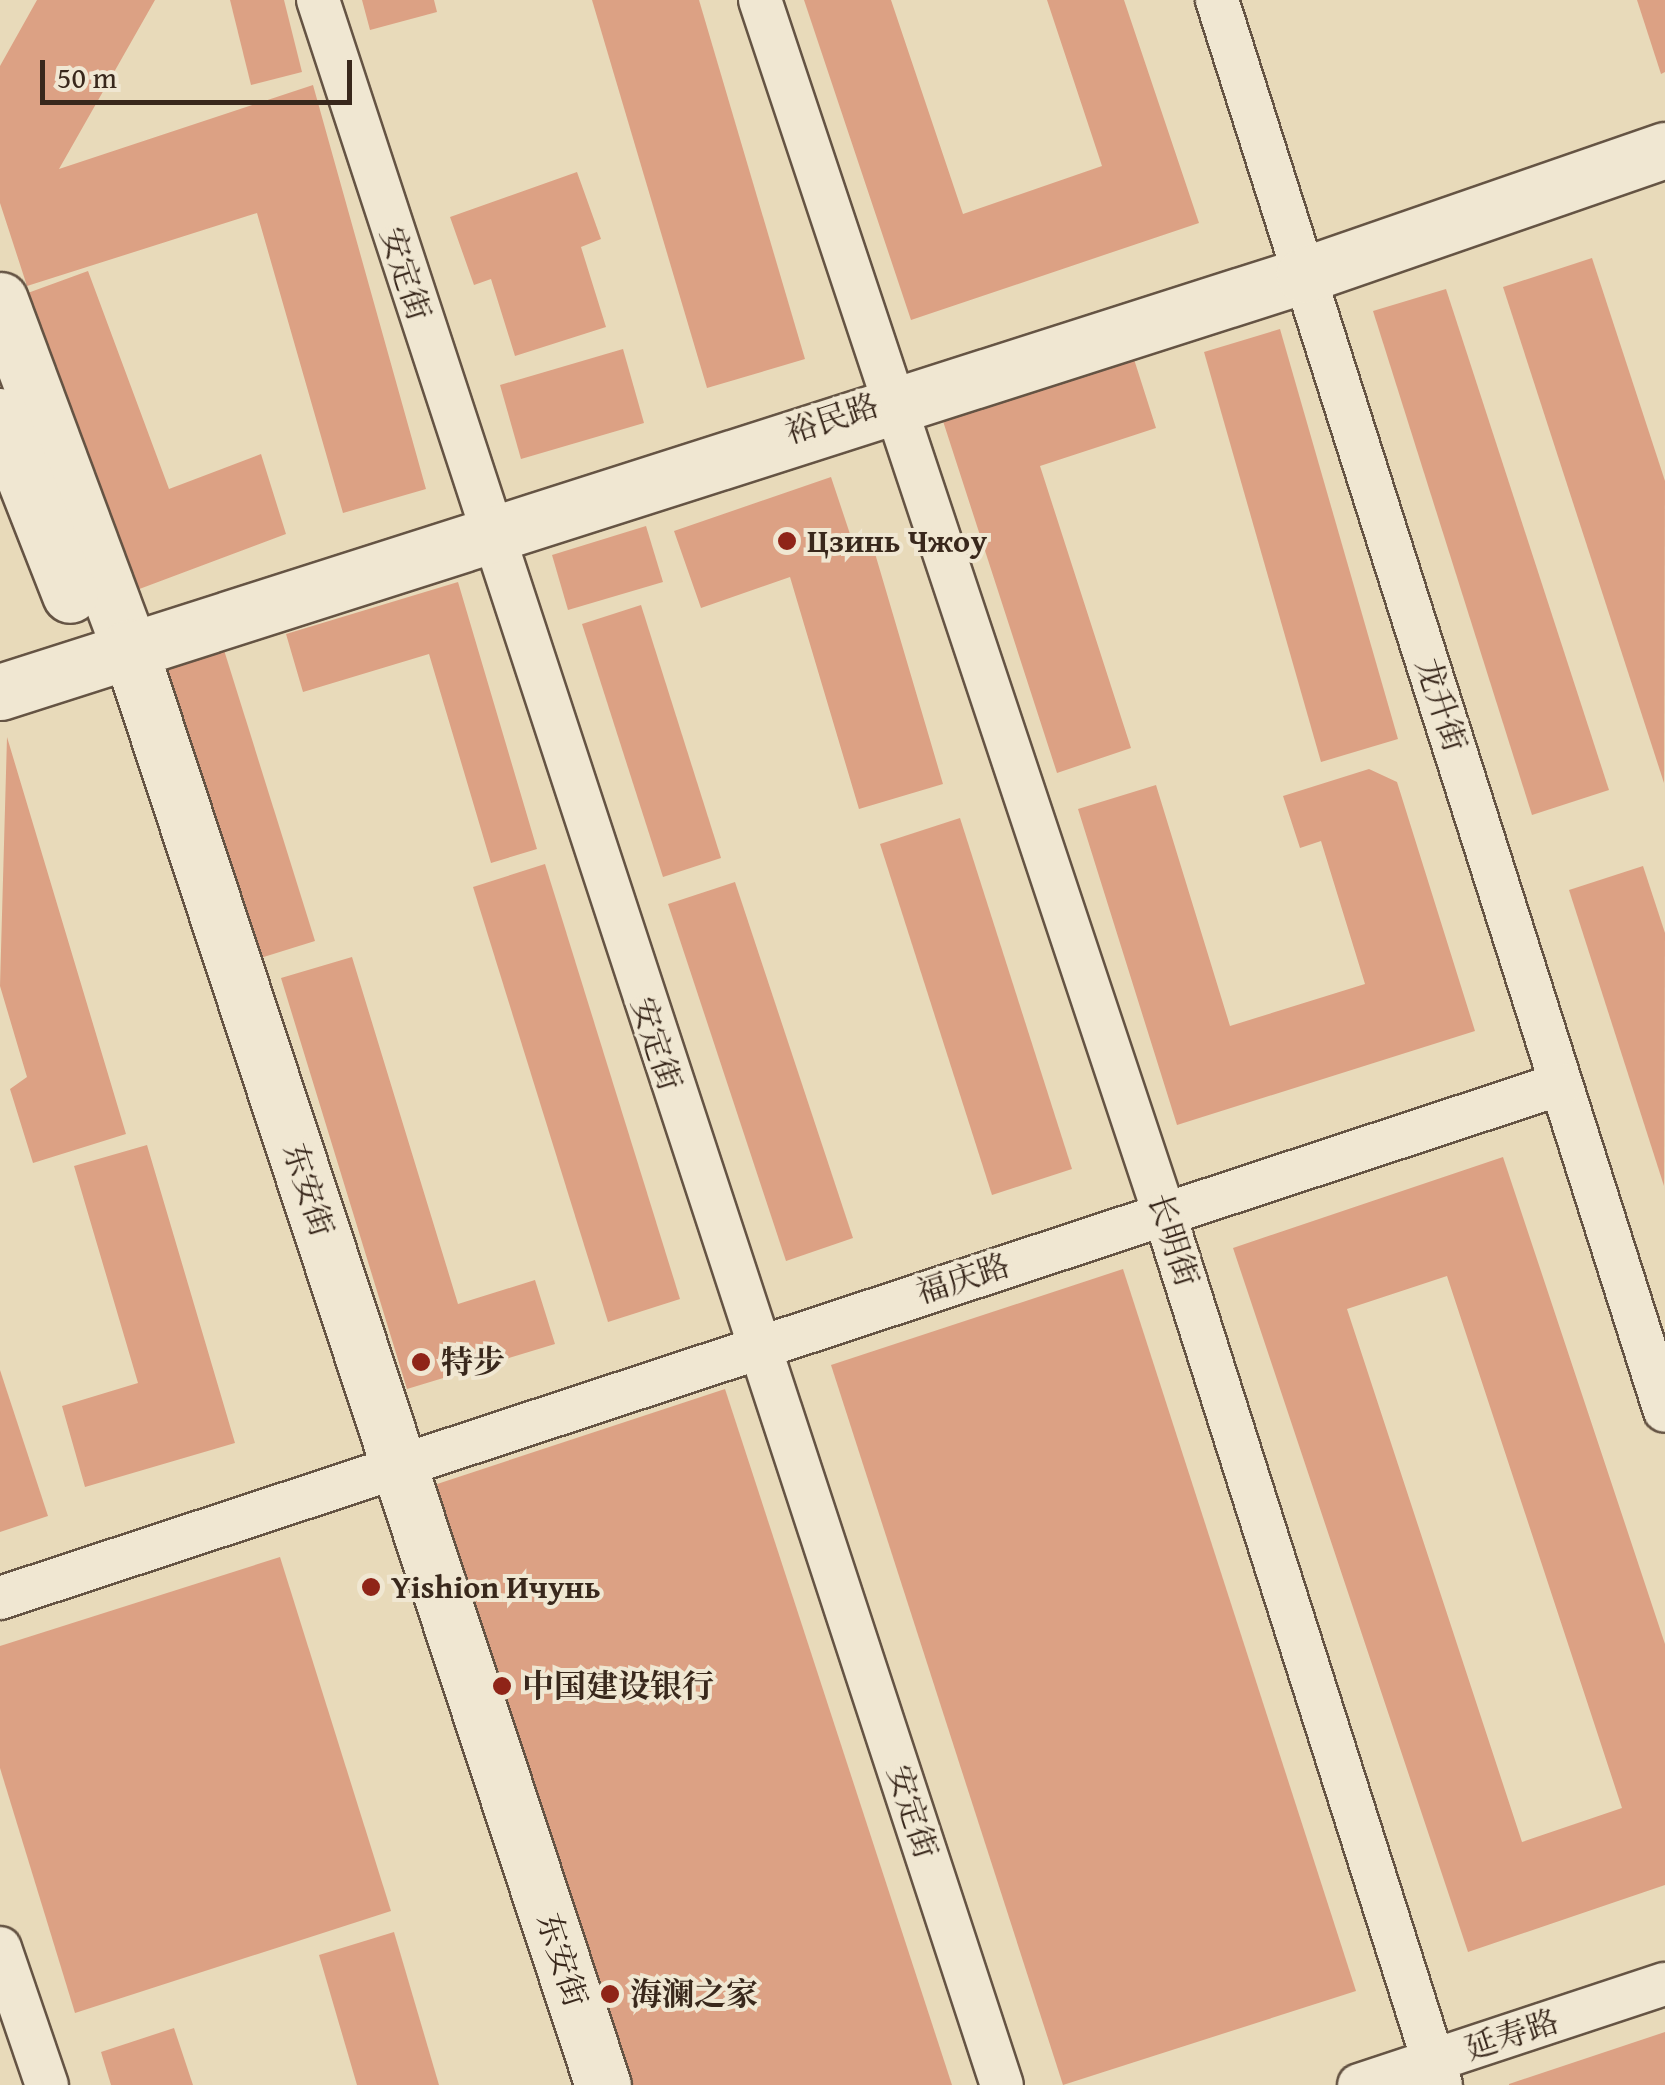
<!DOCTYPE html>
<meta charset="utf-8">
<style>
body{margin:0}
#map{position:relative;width:1665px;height:2085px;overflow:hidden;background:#e8daba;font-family:"Gentium Book Plus","Noto Serif SC",serif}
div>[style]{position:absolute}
.building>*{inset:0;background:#dca184}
.roads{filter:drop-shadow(2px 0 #655444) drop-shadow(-2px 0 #655444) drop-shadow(0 2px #655444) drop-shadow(0 -2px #655444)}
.street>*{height:42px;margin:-21px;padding:0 21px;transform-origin:21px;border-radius:21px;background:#f0e7d2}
.secondary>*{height:55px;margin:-27.5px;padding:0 27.5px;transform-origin:27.5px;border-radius:27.5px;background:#f0e7d2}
.dots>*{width:28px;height:28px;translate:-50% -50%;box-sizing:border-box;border:5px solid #f0e7d2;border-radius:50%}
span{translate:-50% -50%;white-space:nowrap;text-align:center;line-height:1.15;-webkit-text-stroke:8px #f0e7d2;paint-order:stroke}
.street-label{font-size:32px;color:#39281c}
.poi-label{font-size:32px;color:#39281c;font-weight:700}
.left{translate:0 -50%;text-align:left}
.scale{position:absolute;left:40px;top:60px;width:312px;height:45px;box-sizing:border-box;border:5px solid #39281c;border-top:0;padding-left:12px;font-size:30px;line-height:35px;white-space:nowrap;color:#39281c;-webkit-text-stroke:8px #f0e7d2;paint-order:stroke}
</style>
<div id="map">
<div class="building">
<i style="clip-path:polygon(37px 0,155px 0,59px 169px,313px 85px,426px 489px,343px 513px,257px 213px,27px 286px,0 203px,0 66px)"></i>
<i style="clip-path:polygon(230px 0,284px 0,302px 72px,251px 85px)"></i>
<i style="clip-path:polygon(362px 0,434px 0,437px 12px,370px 30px)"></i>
<i style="clip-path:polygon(592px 0,699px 0,805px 359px,707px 388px)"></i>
<i style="clip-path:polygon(804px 0,891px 0,963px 214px,1102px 166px,1047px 0,1124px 0,1199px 223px,911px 320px)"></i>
<i style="clip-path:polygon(1637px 0,1665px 0,1665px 72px,1661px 74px)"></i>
<i style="clip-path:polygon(577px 172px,601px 239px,581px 247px,606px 327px,515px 356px,491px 279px,474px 285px,450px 217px)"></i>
<i style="clip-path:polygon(1592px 258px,1665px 481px,1664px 783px,1503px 287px)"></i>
<i style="clip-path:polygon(88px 271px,169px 489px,261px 454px,286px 534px,134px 591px,25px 294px)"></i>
<i style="clip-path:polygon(1446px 289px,1609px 790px,1532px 815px,1373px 311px)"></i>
<i style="clip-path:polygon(1280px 329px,1398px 739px,1321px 762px,1204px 352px)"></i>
<i style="clip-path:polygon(623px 349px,644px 423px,521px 459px,500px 385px)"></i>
<i style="clip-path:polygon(1133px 356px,1156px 428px,1040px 466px,1131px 748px,1057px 773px,942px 418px)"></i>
<i style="clip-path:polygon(831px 477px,857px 555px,874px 550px,943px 784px,859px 809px,790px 577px,701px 608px,674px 531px)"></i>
<i style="clip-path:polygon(646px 526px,663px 582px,568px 610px,552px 555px)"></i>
<i style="clip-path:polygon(458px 582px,537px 849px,491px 863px,429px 654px,303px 692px,286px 634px)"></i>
<i style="clip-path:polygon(641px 605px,721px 858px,663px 877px,582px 624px)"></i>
<i style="clip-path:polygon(224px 650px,315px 941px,248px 962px,158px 671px)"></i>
<i style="clip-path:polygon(7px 737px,126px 1134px,33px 1163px,10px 1089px,27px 1077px,0 986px)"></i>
<i style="clip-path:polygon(1369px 769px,1397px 782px,1475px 1031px,1177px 1125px,1078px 809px,1156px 785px,1230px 1026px,1365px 984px,1321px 841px,1300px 848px,1283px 796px)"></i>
<i style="clip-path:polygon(960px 818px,1072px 1169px,992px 1195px,880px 844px)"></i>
<i style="clip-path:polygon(545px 864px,680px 1299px,608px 1322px,473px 887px)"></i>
<i style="clip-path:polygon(1643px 866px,1665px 933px,1664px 1186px,1569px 890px)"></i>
<i style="clip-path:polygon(735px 882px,853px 1238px,786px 1261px,668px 904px)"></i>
<i style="clip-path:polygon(352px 957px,458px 1304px,535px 1280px,555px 1344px,407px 1389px,281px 978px)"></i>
<i style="clip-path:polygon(147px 1145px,235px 1443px,85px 1487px,62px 1406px,138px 1383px,74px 1166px)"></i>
<i style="clip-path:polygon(evenodd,1503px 1157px,1665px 1644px,1665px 1885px,1468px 1952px,1233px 1248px,1503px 1157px,1447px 1276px,1622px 1808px,1522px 1842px,1347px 1309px,1447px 1276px)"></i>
<i style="clip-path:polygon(1123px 1269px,1356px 1991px,1063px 2085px,831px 1365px)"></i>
<i style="clip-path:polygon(0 1370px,48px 1516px,0 1532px)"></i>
<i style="clip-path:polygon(725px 1389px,952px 2085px,613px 2085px,419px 1490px)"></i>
<i style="clip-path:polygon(280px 1557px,391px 1911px,75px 2013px,0 1768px,0 1646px)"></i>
<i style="clip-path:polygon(394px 1932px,439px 2085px,357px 2085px,319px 1955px)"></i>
<i style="clip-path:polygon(174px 2028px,193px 2085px,111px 2085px,101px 2052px)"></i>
<i style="clip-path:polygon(1665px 2032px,1665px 2085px,1509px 2085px,1509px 2084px)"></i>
</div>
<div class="roads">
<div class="street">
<i style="left:318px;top:0;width:2194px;rotate:71.84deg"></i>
<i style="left:760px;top:0;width:1279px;rotate:71.58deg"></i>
<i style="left:1164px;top:1213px;width:915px;rotate:72.38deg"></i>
<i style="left:1217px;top:0;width:1480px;rotate:72.39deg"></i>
<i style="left:0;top:1598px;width:1643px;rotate:-18.23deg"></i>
<i style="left:0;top:1948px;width:145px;rotate:71.1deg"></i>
<i style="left:1359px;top:2085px;width:322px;rotate:-18.3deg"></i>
</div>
<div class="secondary">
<i style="left:0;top:300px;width:370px;rotate:69.6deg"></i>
<i style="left:129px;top:647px;width:1514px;rotate:71.76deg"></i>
<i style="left:0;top:416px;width:192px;rotate:68.6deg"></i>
<i style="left:0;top:692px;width:1369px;rotate:-17.73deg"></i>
<i style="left:1304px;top:275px;width:382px;rotate:-19.1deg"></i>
</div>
</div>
<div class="dots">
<i style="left:787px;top:541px;background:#8f2418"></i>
<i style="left:421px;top:1362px;background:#8f2418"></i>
<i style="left:371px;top:1587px;background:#8f2418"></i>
<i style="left:502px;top:1686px;background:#8f2418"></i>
<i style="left:610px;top:1994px;background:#8f2418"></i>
</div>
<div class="street-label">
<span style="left:405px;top:274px;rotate:72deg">安定街</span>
<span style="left:832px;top:419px;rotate:-18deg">裕民路</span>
<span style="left:1441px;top:705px;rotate:72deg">龙升街</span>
<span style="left:656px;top:1044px;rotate:72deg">安定街</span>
<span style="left:308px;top:1190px;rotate:72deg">东安街</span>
<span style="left:1173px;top:1240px;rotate:72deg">长明街</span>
<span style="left:963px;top:1279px;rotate:-18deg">福庆路</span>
<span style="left:912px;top:1812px;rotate:72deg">安定街</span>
<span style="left:562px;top:1960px;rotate:72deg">东安街</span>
<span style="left:1512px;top:2035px;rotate:-18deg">延寿路</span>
</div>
<div class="poi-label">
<span class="left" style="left:807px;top:541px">Цзинь Чжоу</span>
<span class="left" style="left:441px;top:1362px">特步</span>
<span class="left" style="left:391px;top:1587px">Yishion Ичунь</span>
<span class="left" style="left:522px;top:1686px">中国建设银行</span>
<span class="left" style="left:630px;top:1994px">海澜之家</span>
</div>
<div class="scale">50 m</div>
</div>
